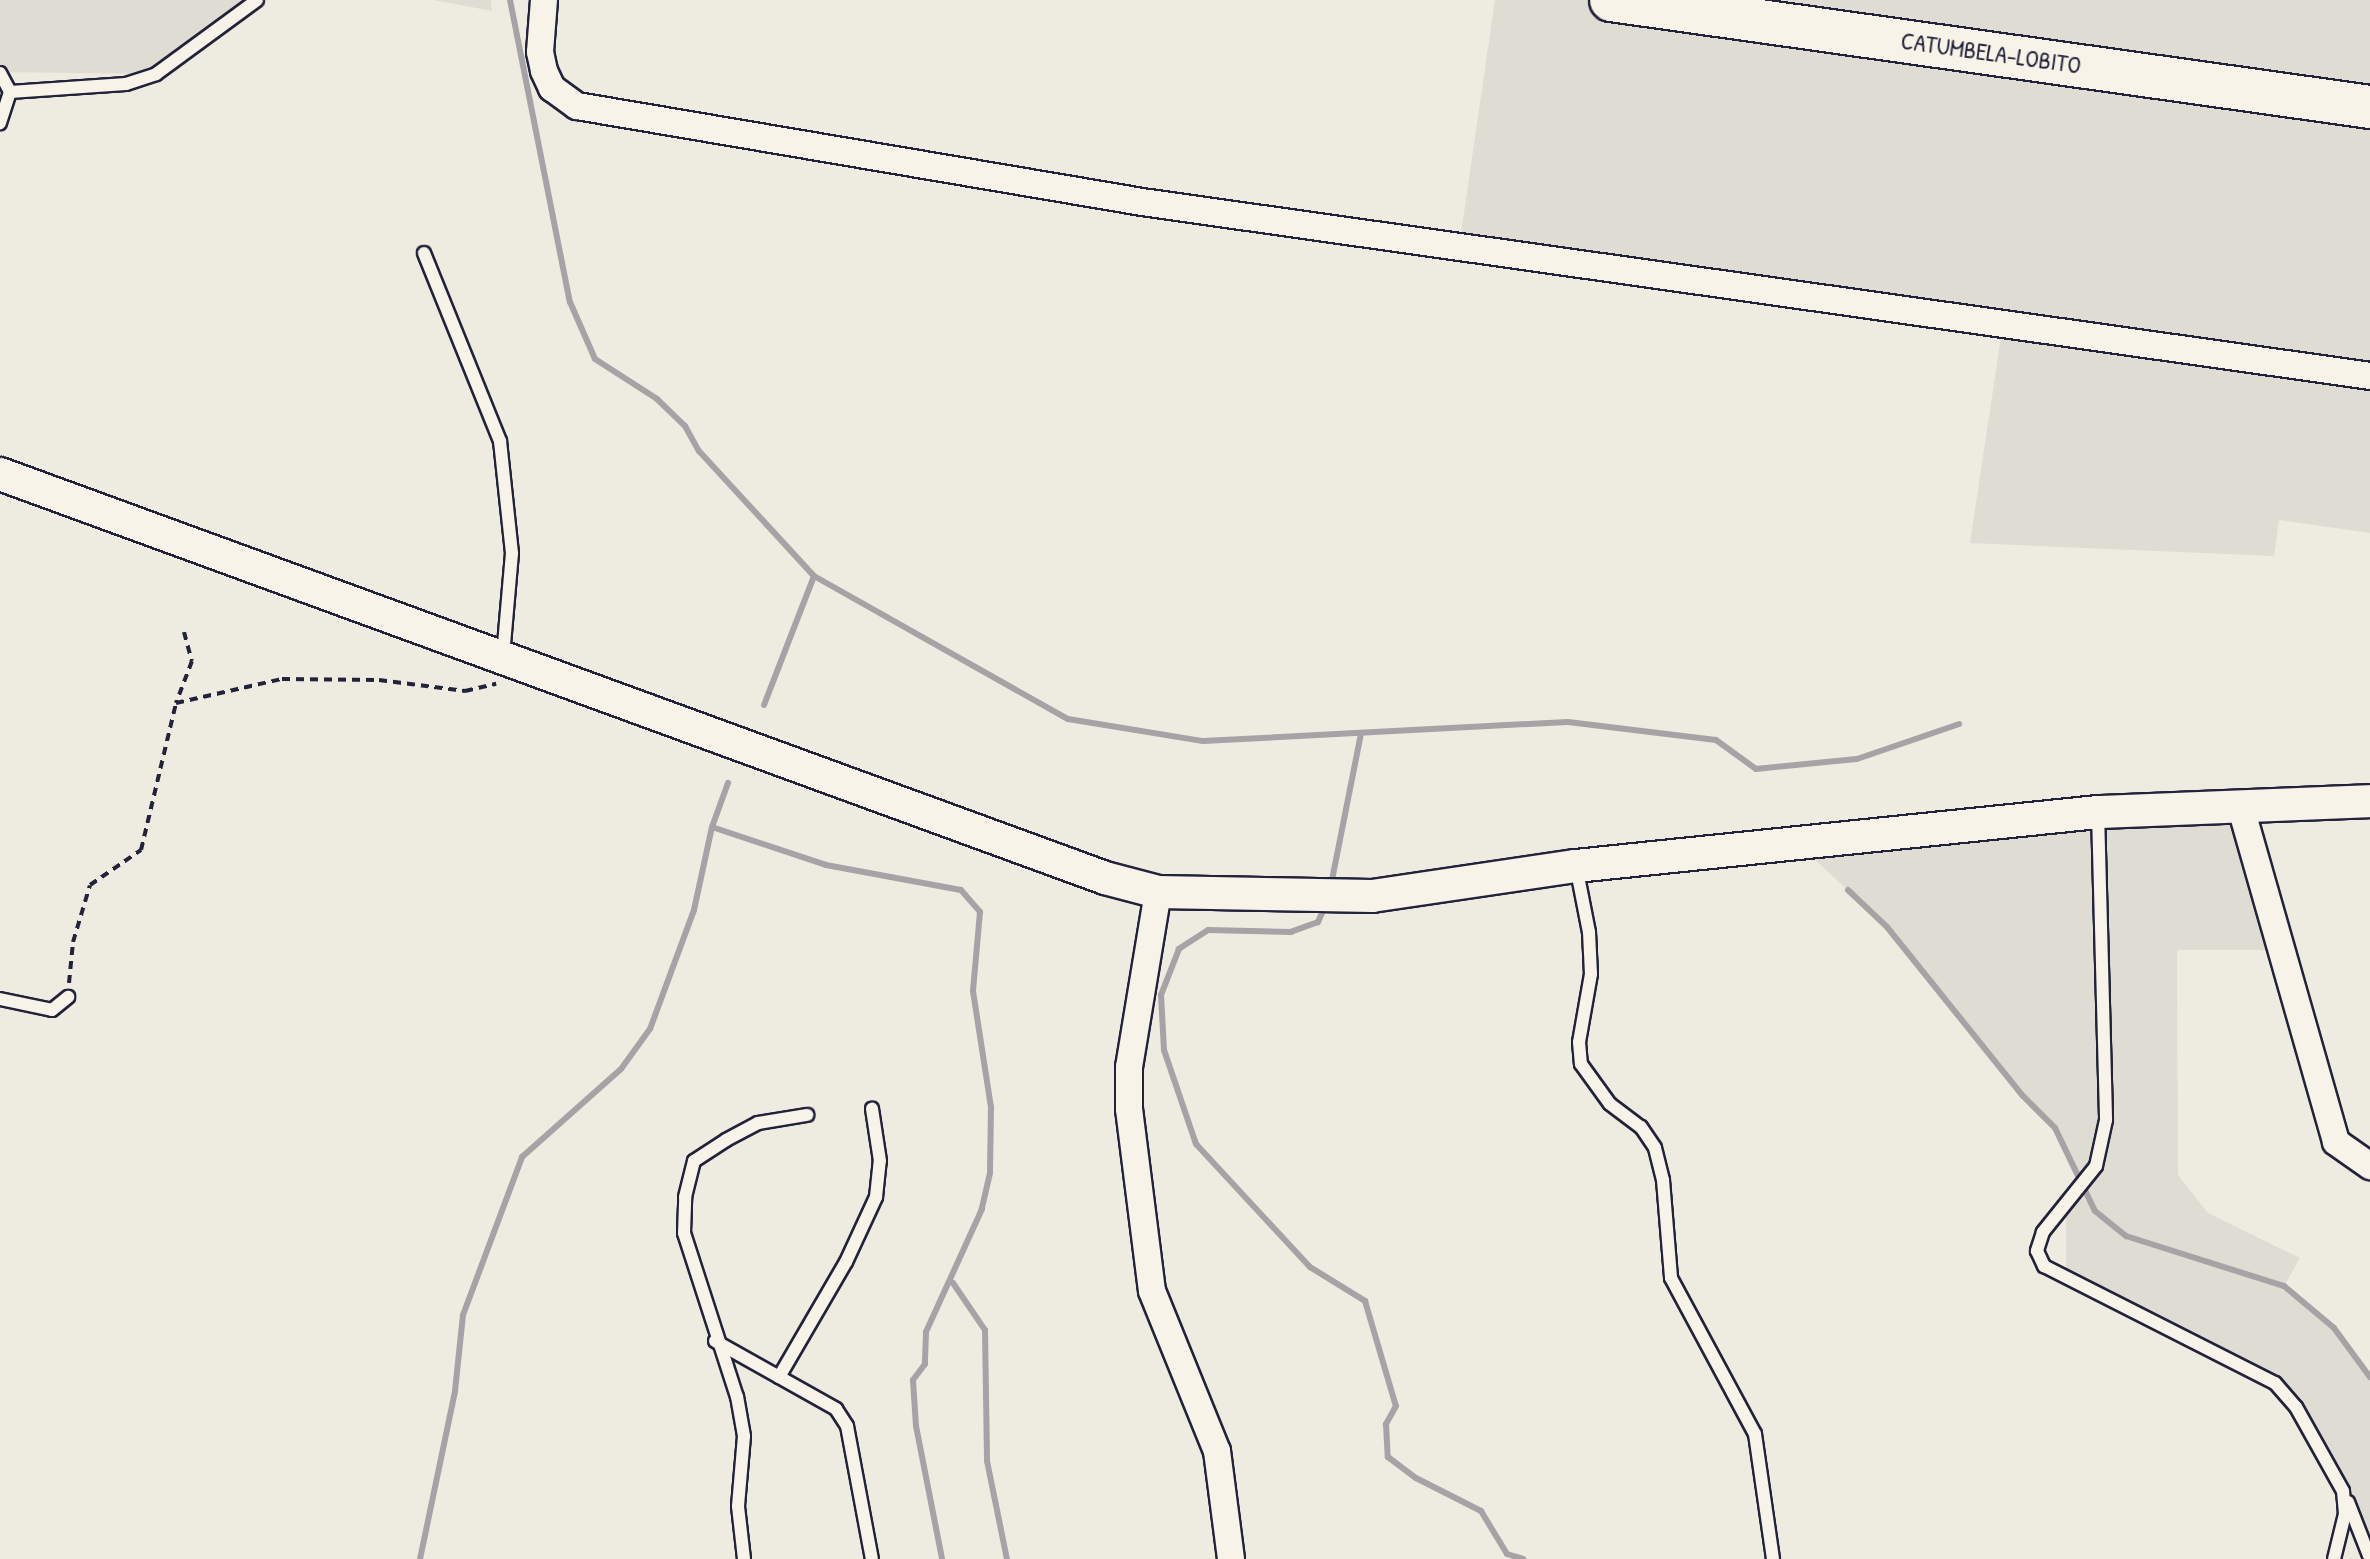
<!DOCTYPE html>
<style>
body{margin:0}
#map{position:relative;width:2370px;height:1559px;overflow:hidden;background:#eeebe1;font-family:"Patrick Hand",sans-serif}
div>[style]{position:absolute}
.built>*{inset:0;background:#dfdcd4}
.stream>*{height:6px;margin:-3px;padding:0 3px;transform-origin:3px;border-radius:3px;background:#a6a3a6}
.path>*{height:4px;margin-top:-2px;transform-origin:0;background:repeating-linear-gradient(90deg,#22223b 0 8px,transparent 0 14px)}
.roads{filter:drop-shadow(2px 0 #22223b) drop-shadow(-2px 0 #22223b) drop-shadow(0 2px #22223b) drop-shadow(0 -2px #22223b)}
.service>*{height:12px;margin:-6px;padding:0 6px;transform-origin:6px;border-radius:6px;background:#f7f3e8}
.minor>*{height:26px;margin:-13px;padding:0 13px;transform-origin:13px;border-radius:13px;background:#f7f3e8}
.tertiary>*{height:32px;margin:-16px;padding:0 16px;transform-origin:16px;border-radius:16px;background:#f7f3e8}
.trunk>*{height:42px;margin:-21px;padding:0 21px;transform-origin:21px;border-radius:21px;background:#f7f3e8}
span{translate:-50% -50%;white-space:nowrap;text-align:center;line-height:1.15;-webkit-text-stroke:6px #f7f3e8;paint-order:stroke}
.street-label{font-size:24px;color:#22223b}
</style>
<div id="map">
<div class="built">
<i style="clip-path:polygon(0 0,257px 0,156px 74px,0 72px)"></i>
<i style="clip-path:polygon(434px 0,491px 0,492px 11px)"></i>
<i style="clip-path:polygon(1495px 0,2370px 0,2370px 533px,2279px 520px,2274px 556px,1970px 543px,2003px 324px,1459px 247px)"></i>
<i style="clip-path:polygon(2241px 808px,2286px 950px,2177px 950px,2178px 1175px,2208px 1213px,2300px 1258px,2284px 1286px,2334px 1328px,2370px 1377px,2370px 1558px,2343px 1491px,2275px 1383px,2066px 1276px,2066px 1205px,2080px 1180px,2055px 1128px,2022px 1095px,1887px 927px,1808px 853px)"></i>
</div>
<div class="stream">
<i style="left:510px;top:0;width:308px;rotate:78.8deg"></i>
<i style="left:570px;top:302px;width:62px;rotate:66.3deg"></i>
<i style="left:595px;top:359px;width:74px;rotate:32.8deg"></i>
<i style="left:657px;top:399px;width:39px;rotate:44deg"></i>
<i style="left:685px;top:426px;width:29px;rotate:61deg"></i>
<i style="left:699px;top:451px;width:170px;rotate:47.4deg"></i>
<i style="left:814px;top:576px;width:291px;rotate:29.4deg"></i>
<i style="left:1068px;top:719px;width:137px;rotate:9.3deg"></i>
<i style="left:1203px;top:741px;width:365px;rotate:-3deg"></i>
<i style="left:1568px;top:722px;width:149px;rotate:6.9deg"></i>
<i style="left:1716px;top:740px;width:49px;rotate:35.9deg"></i>
<i style="left:1756px;top:769px;width:101px;rotate:-5.7deg"></i>
<i style="left:1857px;top:759px;width:108px;rotate:-18.9deg"></i>
<i style="left:764px;top:705px;width:138px;rotate:-68.8deg"></i>
<i style="left:712px;top:827px;width:120px;rotate:18.4deg"></i>
<i style="left:826px;top:865px;width:137px;rotate:10.5deg"></i>
<i style="left:961px;top:890px;width:29px;rotate:49deg"></i>
<i style="left:980px;top:912px;width:79px;rotate:95.1deg"></i>
<i style="left:973px;top:991px;width:117px;rotate:81.2deg"></i>
<i style="left:991px;top:1107px;width:66px;rotate:90.9deg"></i>
<i style="left:990px;top:1173px;width:37px;rotate:103deg"></i>
<i style="left:982px;top:1209px;width:135px;rotate:114.5deg"></i>
<i style="left:926px;top:1332px;width:32px;rotate:92deg"></i>
<i style="left:925px;top:1364px;width:20px;rotate:127deg"></i>
<i style="left:913px;top:1380px;width:46px;rotate:86.3deg"></i>
<i style="left:916px;top:1426px;width:136px;rotate:78.9deg"></i>
<i style="left:1331px;top:885px;width:155px;rotate:-78.8deg"></i>
<i style="left:1848px;top:890px;width:54px;rotate:43.5deg"></i>
<i style="left:1887px;top:927px;width:216px;rotate:51.2deg"></i>
<i style="left:2022px;top:1095px;width:47px;rotate:45deg"></i>
<i style="left:2055px;top:1128px;width:92px;rotate:64.3deg"></i>
<i style="left:2095px;top:1211px;width:40px;rotate:39deg"></i>
<i style="left:2126px;top:1236px;width:166px;rotate:17.6deg"></i>
<i style="left:2284px;top:1286px;width:65px;rotate:40deg"></i>
<i style="left:2334px;top:1328px;width:61px;rotate:53.7deg"></i>
<i style="left:1326px;top:904px;width:20px;rotate:114deg"></i>
<i style="left:1318px;top:922px;width:29px;rotate:160deg"></i>
<i style="left:1291px;top:932px;width:83px;rotate:-178.6deg"></i>
<i style="left:1208px;top:930px;width:35px;rotate:147deg"></i>
<i style="left:1179px;top:949px;width:49px;rotate:111.4deg"></i>
<i style="left:1161px;top:995px;width:55px;rotate:86.9deg"></i>
<i style="left:1164px;top:1050px;width:99px;rotate:71.2deg"></i>
<i style="left:1196px;top:1144px;width:168px;rotate:47.2deg"></i>
<i style="left:1310px;top:1267px;width:65px;rotate:31.7deg"></i>
<i style="left:1365px;top:1301px;width:109px;rotate:73.6deg"></i>
<i style="left:1396px;top:1406px;width:21px;rotate:119deg"></i>
<i style="left:1386px;top:1424px;width:33px;rotate:87deg"></i>
<i style="left:1388px;top:1457px;width:35px;rotate:37deg"></i>
<i style="left:1416px;top:1478px;width:73px;rotate:26.9deg"></i>
<i style="left:1481px;top:1511px;width:50px;rotate:58.8deg"></i>
<i style="left:1507px;top:1554px;width:17px;rotate:17deg"></i>
<i style="left:953px;top:1283px;width:57px;rotate:55.8deg"></i>
<i style="left:985px;top:1330px;width:131px;rotate:89.1deg"></i>
<i style="left:987px;top:1461px;width:100px;rotate:78.5deg"></i>
<i style="left:420px;top:1559px;width:172px;rotate:-78.2deg"></i>
<i style="left:455px;top:1391px;width:76px;rotate:-84deg"></i>
<i style="left:463px;top:1315px;width:169px;rotate:-69.5deg"></i>
<i style="left:522px;top:1157px;width:132px;rotate:-41.6deg"></i>
<i style="left:621px;top:1069px;width:49px;rotate:-54.1deg"></i>
<i style="left:650px;top:1029px;width:127px;rotate:-69.7deg"></i>
<i style="left:694px;top:910px;width:85px;rotate:-77.8deg"></i>
<i style="left:712px;top:827px;width:47px;rotate:-70deg"></i>
</div>
<div class="path">
<i style="left:184px;top:632px;width:30px;rotate:75deg"></i>
<i style="left:192px;top:661px;width:45px;rotate:110.9deg"></i>
<i style="left:176px;top:703px;width:109px;rotate:-12.8deg"></i>
<i style="left:282px;top:679px;width:97px;rotate:0.6deg"></i>
<i style="left:379px;top:680px;width:87px;rotate:7.3deg"></i>
<i style="left:465px;top:691px;width:32px;rotate:-13deg"></i>
<i style="left:69px;top:983px;width:41px;rotate:-84.4deg"></i>
<i style="left:73px;top:942px;width:59px;rotate:-73.4deg"></i>
<i style="left:90px;top:885px;width:62px;rotate:-34.5deg"></i>
<i style="left:141px;top:850px;width:151px;rotate:-76.6deg"></i>
</div>
<div class="roads">
<div class="service">
<i style="left:0;top:73px;width:21px;rotate:62deg"></i>
<i style="left:10px;top:92px;width:33px;rotate:108deg"></i>
<i style="left:10px;top:92px;width:116px;rotate:-3.9deg"></i>
<i style="left:126px;top:84px;width:32px;rotate:-18deg"></i>
<i style="left:156px;top:74px;width:125px;rotate:-36.2deg"></i>
<i style="left:424px;top:253px;width:203px;rotate:68deg"></i>
<i style="left:500px;top:441px;width:113px;rotate:83.9deg"></i>
<i style="left:512px;top:553px;width:102px;rotate:95deg"></i>
<i style="left:2098px;top:812px;width:308px;rotate:88.5deg"></i>
<i style="left:2106px;top:1120px;width:47px;rotate:102.3deg"></i>
<i style="left:2096px;top:1166px;width:85px;rotate:128.8deg"></i>
<i style="left:2043px;top:1232px;width:20px;rotate:108deg"></i>
<i style="left:2037px;top:1251px;width:17px;rotate:65deg"></i>
<i style="left:2044px;top:1266px;width:259px;rotate:26.9deg"></i>
<i style="left:2275px;top:1383px;width:32px;rotate:49deg"></i>
<i style="left:2296px;top:1407px;width:96px;rotate:60.8deg"></i>
<i style="left:2343px;top:1491px;width:23px;rotate:85deg"></i>
<i style="left:2345px;top:1514px;width:46px;rotate:103.7deg"></i>
<i style="left:1576px;top:866px;width:67px;rotate:78.9deg"></i>
<i style="left:1589px;top:932px;width:42px;rotate:87.3deg"></i>
<i style="left:1591px;top:974px;width:69px;rotate:100deg"></i>
<i style="left:1579px;top:1042px;width:22px;rotate:85deg"></i>
<i style="left:1581px;top:1064px;width:49px;rotate:54.1deg"></i>
<i style="left:1610px;top:1104px;width:39px;rotate:37deg"></i>
<i style="left:1641px;top:1127px;width:25px;rotate:56deg"></i>
<i style="left:1655px;top:1148px;width:33px;rotate:76deg"></i>
<i style="left:1663px;top:1180px;width:98px;rotate:85.3deg"></i>
<i style="left:1671px;top:1278px;width:177px;rotate:61.7deg"></i>
<i style="left:1755px;top:1434px;width:126px;rotate:81.8deg"></i>
<i style="left:0;top:999px;width:53px;rotate:11.9deg"></i>
<i style="left:52px;top:1010px;width:21px;rotate:-39deg"></i>
<i style="left:715px;top:1341px;width:139px;rotate:29.3deg"></i>
<i style="left:836px;top:1409px;width:20px;rotate:57deg"></i>
<i style="left:847px;top:1426px;width:135px;rotate:79.4deg"></i>
<i style="left:779px;top:1377px;width:133px;rotate:-59.8deg"></i>
<i style="left:846px;top:1262px;width:72px;rotate:-65.2deg"></i>
<i style="left:876px;top:1197px;width:36px;rotate:-84deg"></i>
<i style="left:880px;top:1161px;width:53px;rotate:-98.7deg"></i>
<i style="left:2348px;top:1502px;width:60px;rotate:68.6deg"></i>
<i style="left:744px;top:1559px;width:53px;rotate:-96.5deg"></i>
<i style="left:738px;top:1506px;width:70px;rotate:-85.1deg"></i>
<i style="left:744px;top:1436px;width:40px;rotate:-100deg"></i>
<i style="left:737px;top:1397px;width:172px;rotate:-107.9deg"></i>
<i style="left:684px;top:1233px;width:36px;rotate:-88deg"></i>
<i style="left:685px;top:1197px;width:37px;rotate:-76deg"></i>
<i style="left:694px;top:1161px;width:38px;rotate:-33deg"></i>
<i style="left:726px;top:1140px;width:36px;rotate:-28deg"></i>
<i style="left:758px;top:1123px;width:50px;rotate:-9.3deg"></i>
</div>
<div class="minor">
<i style="left:544px;top:0;width:52px;rotate:94.4deg"></i>
<i style="left:540px;top:52px;width:19px;rotate:78deg"></i>
<i style="left:544px;top:71px;width:19px;rotate:65deg"></i>
<i style="left:552px;top:88px;width:31px;rotate:36deg"></i>
<i style="left:577px;top:106px;width:573px;rotate:9.64deg"></i>
<i style="left:1142px;top:202px;width:1240px;rotate:8.06deg"></i>
<i style="left:2241px;top:808px;width:347px;rotate:74.1deg"></i>
<i style="left:2336px;top:1142px;width:42px;rotate:35.2deg"></i>
<i style="left:1158px;top:892px;width:177px;rotate:99.4deg"></i>
<i style="left:1129px;top:1067px;width:42px;rotate:90deg"></i>
<i style="left:1129px;top:1109px;width:183px;rotate:82.8deg"></i>
<i style="left:1152px;top:1291px;width:173px;rotate:67.9deg"></i>
<i style="left:1217px;top:1451px;width:109px;rotate:82.6deg"></i>
</div>
<div class="tertiary">
<i style="left:0;top:474px;width:1177px;rotate:20.08deg"></i>
<i style="left:1105px;top:878px;width:55px;rotate:14.8deg"></i>
<i style="left:1158px;top:892px;width:214px;rotate:1.1deg"></i>
<i style="left:1372px;top:896px;width:206px;rotate:-8.4deg"></i>
<i style="left:1576px;top:866px;width:525px;rotate:-5.91deg"></i>
<i style="left:2098px;top:812px;width:272px;rotate:-2.3deg"></i>
</div>
<div class="trunk">
<i style="left:1611px;top:0;width:767px;rotate:8.02deg"></i>
</div>
</div>
<div class="street-label">
<span style="left:1991px;top:53px;rotate:8deg">CATUMBELA-LOBITO</span>
</div>
</div>
